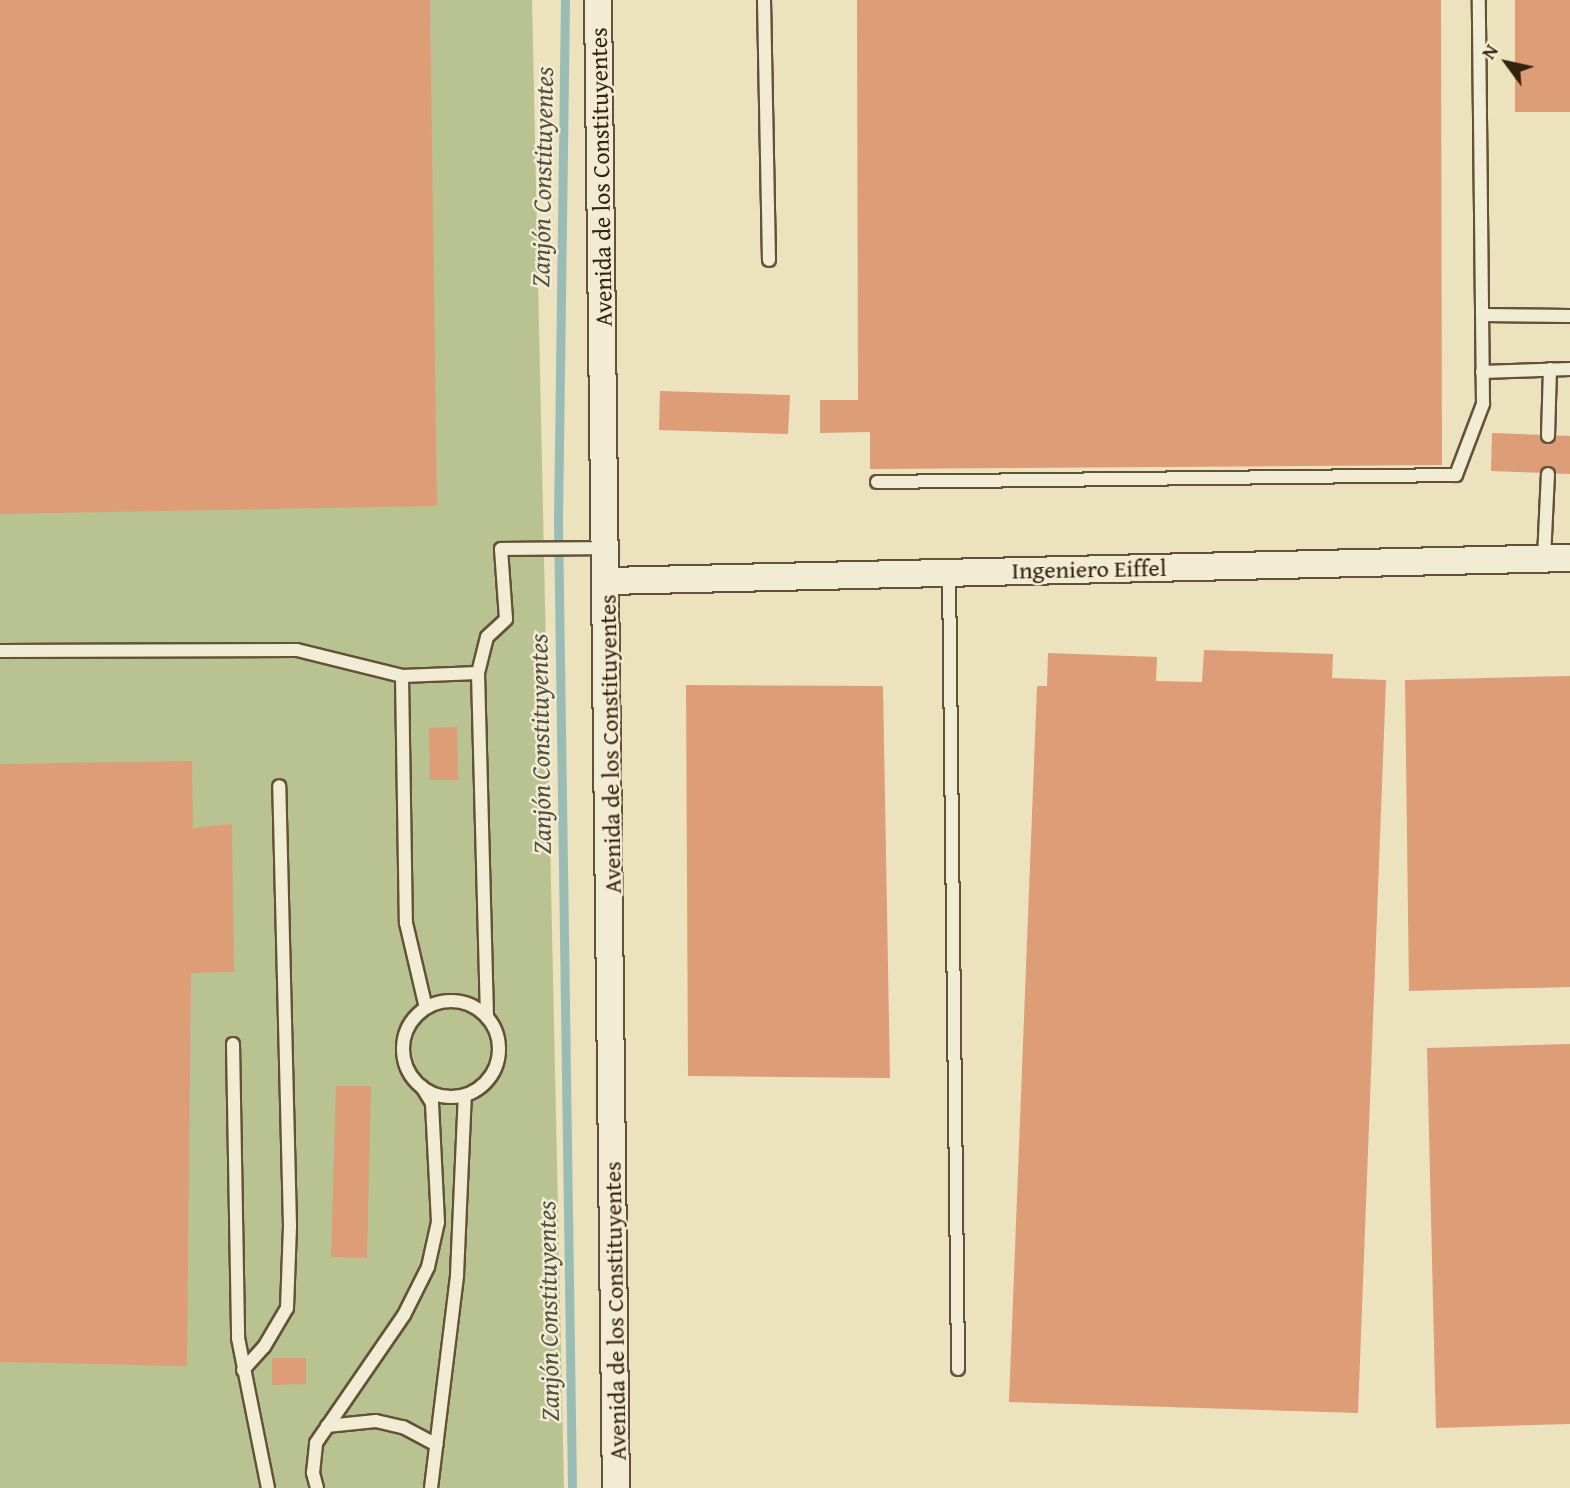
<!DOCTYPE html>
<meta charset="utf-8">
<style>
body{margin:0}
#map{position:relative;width:1570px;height:1488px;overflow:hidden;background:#ece2be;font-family:"Gentium Book Plus",serif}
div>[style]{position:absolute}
.green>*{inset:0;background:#b9c391}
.stream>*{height:9px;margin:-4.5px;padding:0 4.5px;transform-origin:4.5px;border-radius:4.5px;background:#99bdb5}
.building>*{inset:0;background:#dd9d76}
.roads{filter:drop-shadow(2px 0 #635237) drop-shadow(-2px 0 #635237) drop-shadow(0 2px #635237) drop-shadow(0 -2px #635237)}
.lane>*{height:12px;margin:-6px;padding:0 6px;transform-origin:6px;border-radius:6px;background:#f3ecd5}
.lane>.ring{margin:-6px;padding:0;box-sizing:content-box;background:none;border:12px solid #f3ecd5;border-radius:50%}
.street>*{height:26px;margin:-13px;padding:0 13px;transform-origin:13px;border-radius:13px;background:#f3ecd5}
span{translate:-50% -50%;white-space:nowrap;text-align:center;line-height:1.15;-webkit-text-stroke:5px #f3ecd5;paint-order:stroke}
.street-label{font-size:24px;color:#35220a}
.water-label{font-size:26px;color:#53503d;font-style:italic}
.north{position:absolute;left:1472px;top:28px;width:70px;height:70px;-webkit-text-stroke:5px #f3ecd5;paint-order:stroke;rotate:303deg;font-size:19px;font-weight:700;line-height:28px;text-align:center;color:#35220a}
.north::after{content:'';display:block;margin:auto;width:24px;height:32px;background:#35220a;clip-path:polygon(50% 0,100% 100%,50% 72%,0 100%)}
</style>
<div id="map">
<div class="green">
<i style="clip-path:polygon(0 0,532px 0,564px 1488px,0 1488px)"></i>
</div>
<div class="stream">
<i style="left:565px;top:0;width:522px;rotate:90.77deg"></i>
<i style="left:558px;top:522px;width:966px;rotate:89.17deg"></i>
</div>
<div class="building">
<i style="clip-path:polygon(0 0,430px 0,437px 506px,0 514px)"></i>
<i style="clip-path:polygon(857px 0,1441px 0,1442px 465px,870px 469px,870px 432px,820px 433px,820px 400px,858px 400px)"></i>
<i style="clip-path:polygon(1515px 0,1570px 0,1570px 112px,1515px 112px)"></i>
<i style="clip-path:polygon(660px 391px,790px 395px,788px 434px,659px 430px)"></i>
<i style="clip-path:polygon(1492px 433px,1570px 436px,1570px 474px,1491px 471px)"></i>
<i style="clip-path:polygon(1204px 650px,1333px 654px,1332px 678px,1386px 680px,1358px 1413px,1009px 1402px,1037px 686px,1047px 686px,1048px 653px,1157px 657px,1156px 681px,1202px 682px)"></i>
<i style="clip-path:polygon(1570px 676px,1570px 987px,1409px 991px,1405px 680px)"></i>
<i style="clip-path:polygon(686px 685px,883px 686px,890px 1078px,688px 1076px)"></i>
<i style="clip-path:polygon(457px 727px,458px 780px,430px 780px,429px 728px)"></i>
<i style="clip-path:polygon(192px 761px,193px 828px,232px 824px,234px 972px,191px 973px,187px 1366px,0 1362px,0 764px)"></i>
<i style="clip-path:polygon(1570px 1044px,1570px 1424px,1436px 1428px,1427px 1048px)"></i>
<i style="clip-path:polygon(336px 1086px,371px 1086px,367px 1258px,331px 1257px)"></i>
<i style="clip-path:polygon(272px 1358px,306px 1358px,306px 1384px,272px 1385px)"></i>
</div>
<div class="roads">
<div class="lane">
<i style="left:764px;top:0;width:260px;rotate:88.9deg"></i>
<i style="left:1483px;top:315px;width:87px;rotate:0.7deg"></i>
<i style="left:1482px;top:372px;width:88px;rotate:-2deg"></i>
<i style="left:1548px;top:436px;width:67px;rotate:-88.3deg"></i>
<i style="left:877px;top:482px;width:579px;rotate:-0.69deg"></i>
<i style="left:1456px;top:475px;width:76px;rotate:-69.2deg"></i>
<i style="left:1483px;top:404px;width:404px;rotate:-90.6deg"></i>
<i style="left:1544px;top:558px;width:84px;rotate:-87.3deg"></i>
<i style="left:949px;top:573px;width:796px;rotate:89.35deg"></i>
<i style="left:0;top:651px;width:297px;rotate:-0.2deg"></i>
<i style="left:297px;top:650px;width:108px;rotate:13.9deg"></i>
<i style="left:402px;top:676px;width:76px;rotate:-2.3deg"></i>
<i style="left:402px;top:676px;width:247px;rotate:89.1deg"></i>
<i style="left:406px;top:923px;width:87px;rotate:76.8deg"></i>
<i class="ring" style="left:403px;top:1001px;width:84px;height:84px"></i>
<i style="left:487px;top:1017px;width:344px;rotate:-91.5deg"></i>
<i style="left:478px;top:673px;width:37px;rotate:-76deg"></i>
<i style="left:487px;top:637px;width:26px;rotate:-43deg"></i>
<i style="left:506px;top:619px;width:70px;rotate:-94.1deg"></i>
<i style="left:501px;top:549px;width:107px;rotate:-0.5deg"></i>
<i style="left:233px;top:1044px;width:294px;rotate:89deg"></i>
<i style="left:238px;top:1338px;width:153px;rotate:78.7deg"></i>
<i style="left:243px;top:1370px;width:31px;rotate:-48deg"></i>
<i style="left:264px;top:1347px;width:45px;rotate:-59.5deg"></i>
<i style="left:287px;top:1308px;width:82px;rotate:-87.9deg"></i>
<i style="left:290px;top:1226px;width:440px;rotate:-91.4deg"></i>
<i style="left:327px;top:1426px;width:49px;rotate:-5.8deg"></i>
<i style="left:376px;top:1421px;width:28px;rotate:13deg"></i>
<i style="left:403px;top:1427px;width:38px;rotate:28deg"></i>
<i style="left:317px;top:1488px;width:16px;rotate:-105deg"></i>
<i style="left:313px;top:1473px;width:30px;rotate:-84deg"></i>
<i style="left:316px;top:1443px;width:155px;rotate:-55.5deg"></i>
<i style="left:404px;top:1315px;width:54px;rotate:-63.4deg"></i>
<i style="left:428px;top:1267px;width:46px;rotate:-77.5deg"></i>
<i style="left:438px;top:1222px;width:119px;rotate:-92.9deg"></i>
<i style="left:432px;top:1103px;width:19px;rotate:-122deg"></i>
<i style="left:431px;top:1488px;width:215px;rotate:-83deg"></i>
<i style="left:457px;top:1275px;width:180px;rotate:-87.5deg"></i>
</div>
<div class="street">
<i style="left:598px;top:0;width:1488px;rotate:89.31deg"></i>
<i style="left:608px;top:581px;width:962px;rotate:-1.37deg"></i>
</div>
</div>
<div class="street-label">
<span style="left:601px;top:177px;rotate:-91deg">Avenida de los Constituyentes</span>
<span style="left:1089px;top:569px;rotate:-1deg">Ingeniero Eiffel</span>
<span style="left:610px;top:744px;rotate:-91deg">Avenida de los Constituyentes</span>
<span style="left:615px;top:1311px;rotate:-91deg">Avenida de los Constituyentes</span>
</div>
<div class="water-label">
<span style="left:542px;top:177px;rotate:-89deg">Zanjón Constituyentes</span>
<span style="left:540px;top:744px;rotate:-91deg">Zanjón Constituyentes</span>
<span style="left:548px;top:1311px;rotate:-91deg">Zanjón Constituyentes</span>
</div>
<div class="north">N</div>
</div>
